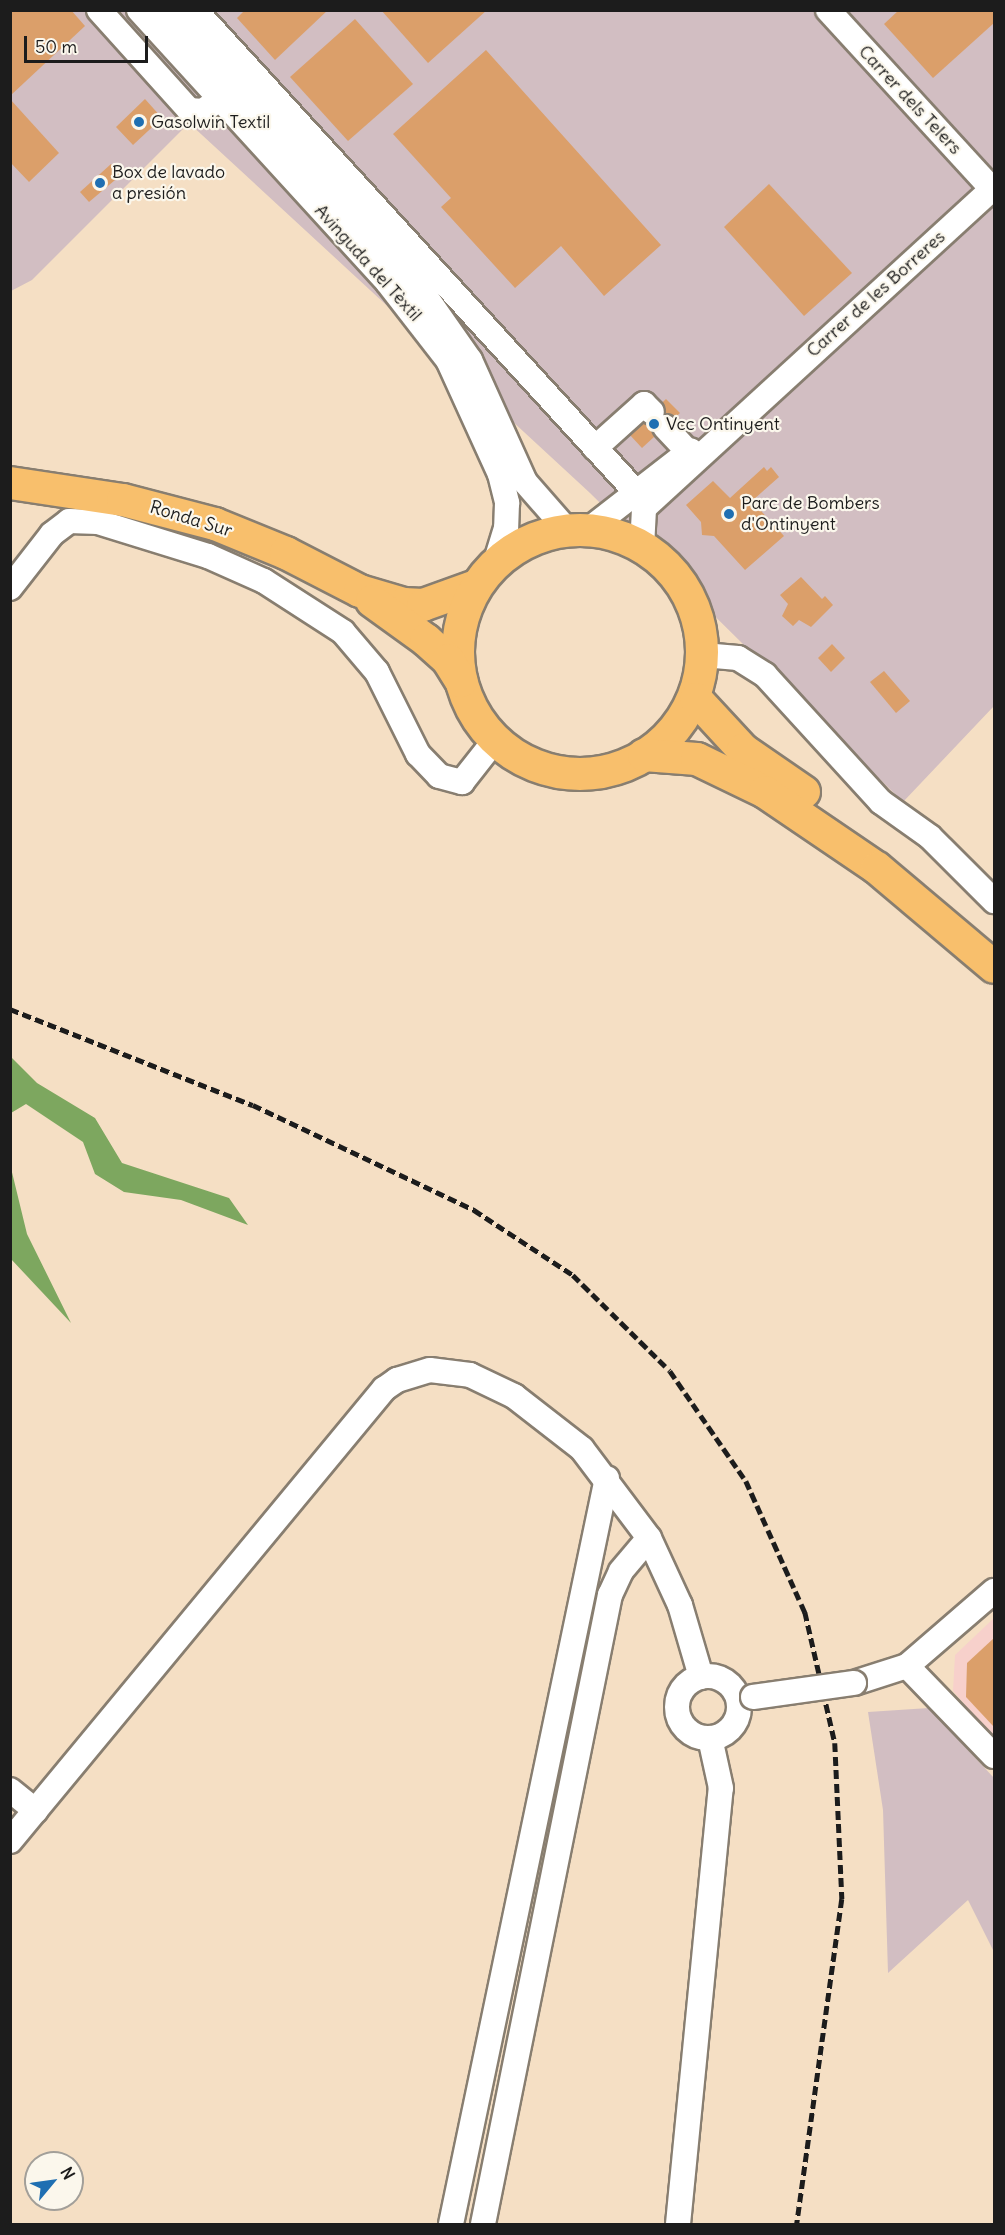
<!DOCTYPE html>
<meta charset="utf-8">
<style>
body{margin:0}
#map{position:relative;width:1005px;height:2235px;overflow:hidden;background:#f5dfc4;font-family:Delius,sans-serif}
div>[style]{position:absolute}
.built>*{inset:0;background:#f7d0cb}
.industrial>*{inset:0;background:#d2bec2}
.forest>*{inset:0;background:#7da75f}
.building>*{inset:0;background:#db9f6a}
.roads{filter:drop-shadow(2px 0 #887e70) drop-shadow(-2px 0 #887e70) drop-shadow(0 2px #887e70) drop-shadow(0 -2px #887e70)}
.minor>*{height:24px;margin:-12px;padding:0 12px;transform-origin:12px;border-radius:12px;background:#fff}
.minor>.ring{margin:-12px;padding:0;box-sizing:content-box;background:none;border:24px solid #fff;border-radius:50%}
.major>*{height:32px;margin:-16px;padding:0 16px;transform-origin:16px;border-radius:16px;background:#f8bf6c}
.major>.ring{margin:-16px;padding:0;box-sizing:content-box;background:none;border:32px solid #f8bf6c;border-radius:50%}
.rail>*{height:4.5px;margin-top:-2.25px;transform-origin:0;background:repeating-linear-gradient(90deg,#1c1c1c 0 9px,transparent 0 13.5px)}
.bridges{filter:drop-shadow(2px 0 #887e70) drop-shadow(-2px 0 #887e70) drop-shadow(0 2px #887e70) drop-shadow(0 -2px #887e70)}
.minor-bridge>*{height:24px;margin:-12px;padding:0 12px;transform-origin:12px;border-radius:12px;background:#fff}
.dots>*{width:16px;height:16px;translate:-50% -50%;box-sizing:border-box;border:3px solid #fbf7ec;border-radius:50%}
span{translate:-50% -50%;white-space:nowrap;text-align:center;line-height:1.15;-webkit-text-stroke:4.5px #fbf7ec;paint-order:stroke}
.street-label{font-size:18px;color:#1c1c1c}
.poi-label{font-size:18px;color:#1c1c1c}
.left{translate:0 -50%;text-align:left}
.frame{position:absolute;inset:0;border:12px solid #1c1c1c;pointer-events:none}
.north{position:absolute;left:24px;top:2151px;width:60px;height:60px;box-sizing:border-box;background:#fbf7ec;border:2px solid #a29f99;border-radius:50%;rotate:61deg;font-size:16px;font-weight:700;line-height:24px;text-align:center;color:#1c1c1c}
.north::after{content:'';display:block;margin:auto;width:21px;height:27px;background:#1f6fb2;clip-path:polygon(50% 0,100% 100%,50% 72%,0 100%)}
.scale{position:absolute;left:24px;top:36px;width:124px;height:27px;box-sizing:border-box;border:3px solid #1c1c1c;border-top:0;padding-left:8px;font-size:18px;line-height:21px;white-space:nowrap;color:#1c1c1c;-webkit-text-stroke:4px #fbf7ec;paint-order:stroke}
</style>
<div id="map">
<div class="built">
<i style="clip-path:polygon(994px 1618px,994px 1738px,953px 1691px,955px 1655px)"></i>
</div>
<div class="industrial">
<i style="clip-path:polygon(11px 11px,994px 11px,994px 706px,903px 802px,590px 493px,189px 123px,32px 280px,11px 291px)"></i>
<i style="clip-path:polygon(929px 1708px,994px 1778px,994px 1952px,968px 1900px,888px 1973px,883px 1810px,868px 1712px)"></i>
</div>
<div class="forest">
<i style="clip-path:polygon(11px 1057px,37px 1083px,95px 1118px,122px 1163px,229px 1198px,248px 1225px,181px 1200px,124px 1192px,95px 1174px,83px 1142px,26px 1104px,11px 1113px)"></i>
<i style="clip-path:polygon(10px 1164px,27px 1234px,71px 1323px,11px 1259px)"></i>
</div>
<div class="building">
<i style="clip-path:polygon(10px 10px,71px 10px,85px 26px,10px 96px)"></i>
<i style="clip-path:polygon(245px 10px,328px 10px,275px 60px,237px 18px)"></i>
<i style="clip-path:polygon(381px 10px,487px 10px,428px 63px)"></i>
<i style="clip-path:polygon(899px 10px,994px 10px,994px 23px,933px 78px,884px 24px)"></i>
<i style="clip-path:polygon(355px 19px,413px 84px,348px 141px,290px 77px)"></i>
<i style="clip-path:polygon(486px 50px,661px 245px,604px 296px,561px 246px,515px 288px,441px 207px,451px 198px,393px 134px)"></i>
<i style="clip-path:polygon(10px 99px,59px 153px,29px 182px,10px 162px)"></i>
<i style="clip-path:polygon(145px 99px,162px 118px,133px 145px,116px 127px)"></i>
<i style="clip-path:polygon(111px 164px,121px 175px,89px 202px,80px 192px)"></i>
<i style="clip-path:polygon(769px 184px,852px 273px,804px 316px,724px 227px)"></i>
<i style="clip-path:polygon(666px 399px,680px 413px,642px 448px,629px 434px)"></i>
<i style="clip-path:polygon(764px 467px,767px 471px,771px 467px,779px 477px,752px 501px,784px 536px,745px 570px,714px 536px,702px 535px,701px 522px,686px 505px,713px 481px,730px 498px)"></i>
<i style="clip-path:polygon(801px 577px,822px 599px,825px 596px,833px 605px,811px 627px,799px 620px,793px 626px,782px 616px,788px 604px,780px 595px)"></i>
<i style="clip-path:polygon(832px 644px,845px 658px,831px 672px,818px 658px)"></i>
<i style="clip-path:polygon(884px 671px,910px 701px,896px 713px,870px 682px)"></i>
<i style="clip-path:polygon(994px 1638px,994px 1727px,966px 1697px,967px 1663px)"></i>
</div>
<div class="roads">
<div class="minor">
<i style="left:99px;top:10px;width:135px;rotate:48deg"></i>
<i style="left:189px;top:110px;width:14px;rotate:4deg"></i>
<i style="left:203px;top:111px;width:20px;rotate:-37deg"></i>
<i style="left:139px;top:10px;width:369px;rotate:47.6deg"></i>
<i style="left:388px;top:283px;width:98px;rotate:52.1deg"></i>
<i style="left:448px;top:360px;width:125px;rotate:65.5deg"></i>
<i style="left:500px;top:474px;width:30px;rotate:76deg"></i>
<i style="left:507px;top:503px;width:25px;rotate:92deg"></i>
<i style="left:506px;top:528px;width:34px;rotate:107deg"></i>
<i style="left:168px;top:10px;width:386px;rotate:48deg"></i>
<i style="left:426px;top:297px;width:77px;rotate:55.1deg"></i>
<i style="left:470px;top:360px;width:134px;rotate:65.7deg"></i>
<i style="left:525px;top:482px;width:64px;rotate:48.8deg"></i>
<i style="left:195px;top:10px;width:650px;rotate:47.55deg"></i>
<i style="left:634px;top:490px;width:21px;rotate:61deg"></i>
<i style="left:828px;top:10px;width:243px;rotate:47.5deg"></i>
<i style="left:665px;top:427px;width:34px;rotate:47deg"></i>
<i style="left:595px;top:448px;width:66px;rotate:-41.9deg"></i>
<i style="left:644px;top:404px;width:11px;rotate:45deg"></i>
<i style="left:588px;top:530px;width:130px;rotate:-37.8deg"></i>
<i style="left:642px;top:547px;width:39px;rotate:-87deg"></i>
<i style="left:644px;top:508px;width:475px;rotate:-42.5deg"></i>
<i style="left:10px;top:588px;width:68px;rotate:-52.1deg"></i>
<i style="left:52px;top:534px;width:21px;rotate:-37deg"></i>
<i style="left:69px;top:521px;width:29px;rotate:2deg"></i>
<i style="left:98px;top:522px;width:115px;rotate:17.2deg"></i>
<i style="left:208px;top:556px;width:61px;rotate:24.1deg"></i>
<i style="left:264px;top:581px;width:94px;rotate:32.8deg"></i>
<i style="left:343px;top:632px;width:52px;rotate:49.6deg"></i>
<i style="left:377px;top:672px;width:92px;rotate:63.4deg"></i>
<i style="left:418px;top:754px;width:30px;rotate:46deg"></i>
<i style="left:439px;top:776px;width:24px;rotate:15deg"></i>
<i style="left:462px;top:782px;width:53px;rotate:-51.8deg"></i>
<i style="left:703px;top:655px;width:35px;rotate:5deg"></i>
<i style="left:738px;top:658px;width:32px;rotate:32deg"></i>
<i style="left:765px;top:675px;width:172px;rotate:47.6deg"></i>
<i style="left:881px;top:802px;width:60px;rotate:35.5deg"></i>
<i style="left:930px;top:837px;width:91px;rotate:45deg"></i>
<i style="left:907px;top:1666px;width:125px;rotate:46deg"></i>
<i class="ring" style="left:677px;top:1676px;width:38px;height:38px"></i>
<i style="left:854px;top:1683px;width:56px;rotate:-17.8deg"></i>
<i style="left:907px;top:1666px;width:115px;rotate:-40.8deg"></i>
<i style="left:10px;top:1790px;width:33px;rotate:39deg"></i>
<i style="left:10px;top:1841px;width:587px;rotate:-50.39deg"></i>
<i style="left:384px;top:1389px;width:16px;rotate:-35deg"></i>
<i style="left:397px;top:1380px;width:34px;rotate:-17deg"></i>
<i style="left:430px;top:1370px;width:40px;rotate:7.1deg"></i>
<i style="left:470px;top:1375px;width:49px;rotate:25.5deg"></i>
<i style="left:514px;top:1396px;width:86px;rotate:37.9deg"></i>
<i style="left:582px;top:1449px;width:111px;rotate:53deg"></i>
<i style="left:649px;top:1538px;width:74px;rotate:65.2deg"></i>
<i style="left:680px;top:1605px;width:75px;rotate:73.7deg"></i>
<i style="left:451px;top:2224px;width:762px;rotate:-78.19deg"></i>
<i style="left:483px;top:2224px;width:642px;rotate:-78.59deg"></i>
<i style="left:610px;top:1595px;width:26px;rotate:-65deg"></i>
<i style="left:621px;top:1571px;width:43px;rotate:-49.7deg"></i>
<i style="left:678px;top:2224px;width:438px;rotate:-84.4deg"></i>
<i style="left:721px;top:1788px;width:51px;rotate:-102.4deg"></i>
</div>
<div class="major">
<i style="left:10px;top:483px;width:114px;rotate:8.6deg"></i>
<i style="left:123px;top:500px;width:95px;rotate:14.6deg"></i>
<i style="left:215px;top:524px;width:77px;rotate:22.2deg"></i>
<i style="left:286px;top:553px;width:83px;rotate:27.2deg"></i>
<i style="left:360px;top:591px;width:46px;rotate:16.5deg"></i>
<i style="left:404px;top:604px;width:19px;rotate:3deg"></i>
<i style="left:423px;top:605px;width:56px;rotate:-19.7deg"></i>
<i class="ring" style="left:458px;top:530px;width:212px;height:212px"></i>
<i style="left:372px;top:601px;width:67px;rotate:35.8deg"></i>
<i style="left:426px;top:640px;width:30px;rotate:42deg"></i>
<i style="left:448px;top:660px;width:25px;rotate:58deg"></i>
<i style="left:696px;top:699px;width:69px;rotate:47.3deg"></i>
<i style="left:743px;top:750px;width:74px;rotate:34.5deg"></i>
<i style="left:644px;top:755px;width:53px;rotate:4.3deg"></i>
<i style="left:697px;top:759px;width:76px;rotate:25.9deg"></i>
<i style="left:765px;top:792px;width:135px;rotate:34.2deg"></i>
<i style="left:877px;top:868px;width:153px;rotate:40.2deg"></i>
</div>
</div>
<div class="rail">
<i style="left:10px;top:1009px;width:261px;rotate:21.6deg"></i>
<i style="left:253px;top:1105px;width:245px;rotate:25.4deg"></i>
<i style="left:474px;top:1210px;width:118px;rotate:33.3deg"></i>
<i style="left:573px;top:1275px;width:136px;rotate:44.7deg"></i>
<i style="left:670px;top:1371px;width:134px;rotate:55.4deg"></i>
<i style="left:746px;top:1481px;width:144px;rotate:65.8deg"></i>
<i style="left:805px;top:1612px;width:134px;rotate:77.1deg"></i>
<i style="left:835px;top:1743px;width:156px;rotate:87.4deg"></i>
<i style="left:842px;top:1899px;width:328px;rotate:97.9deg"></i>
</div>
<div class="bridges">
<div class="minor-bridge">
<i style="left:753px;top:1697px;width:102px;rotate:-7.9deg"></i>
</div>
</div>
<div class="dots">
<i style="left:139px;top:122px;background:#1f6fb2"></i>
<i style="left:100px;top:183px;background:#1f6fb2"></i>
<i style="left:654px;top:424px;background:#1f6fb2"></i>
<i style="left:729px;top:514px;background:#1f6fb2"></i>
</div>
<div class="street-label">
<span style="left:910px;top:100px;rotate:47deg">Carrer dels Telers</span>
<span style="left:368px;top:263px;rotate:48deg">Avinguda del Tèxtil</span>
<span style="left:876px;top:294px;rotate:-42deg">Carrer de les Borreres</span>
<span style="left:191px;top:519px;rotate:17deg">Ronda Sur</span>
</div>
<div class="poi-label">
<span class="left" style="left:151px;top:122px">Gasolwin Textil</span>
<span class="left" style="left:112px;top:183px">Box de lavado<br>a presión</span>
<span class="left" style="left:666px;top:424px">Vcc Ontinyent</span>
<span class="left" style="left:741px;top:514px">Parc de Bombers<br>d'Ontinyent</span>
</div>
<div class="frame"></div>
<div class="north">N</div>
<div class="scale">50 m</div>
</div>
